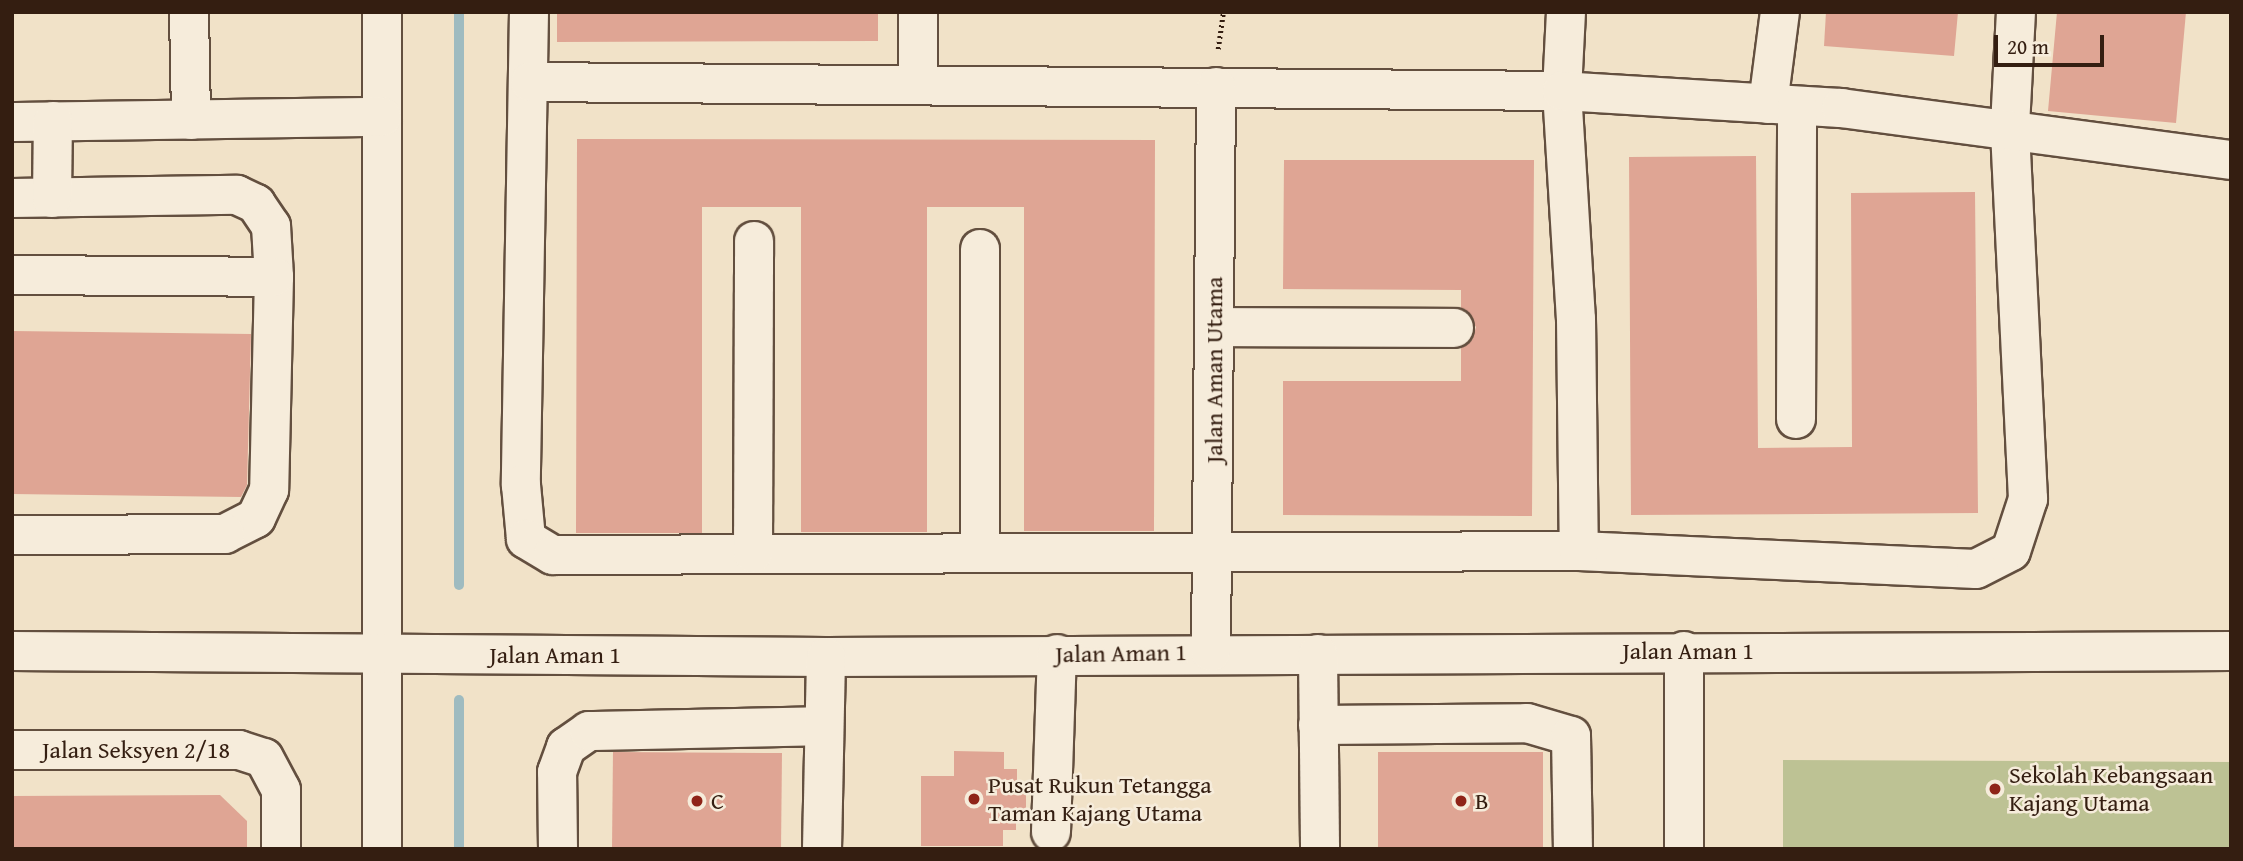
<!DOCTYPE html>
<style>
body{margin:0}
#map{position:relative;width:2243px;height:861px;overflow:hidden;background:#f1e2c8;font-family:"Gentium Book Plus",serif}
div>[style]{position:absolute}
.green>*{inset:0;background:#bdc294}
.stream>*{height:10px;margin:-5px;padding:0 5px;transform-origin:5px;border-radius:5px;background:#9fbbc0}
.building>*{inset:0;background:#dfa594}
.path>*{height:4.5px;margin-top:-2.25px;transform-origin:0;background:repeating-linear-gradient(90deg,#341e11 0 2px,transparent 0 5.5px)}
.roads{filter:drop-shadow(2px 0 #634f3f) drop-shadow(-2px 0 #634f3f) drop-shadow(0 2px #634f3f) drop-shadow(0 -2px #634f3f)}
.minor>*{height:38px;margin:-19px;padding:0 19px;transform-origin:19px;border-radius:19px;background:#f6ecdb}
.dots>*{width:19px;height:19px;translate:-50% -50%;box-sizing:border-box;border:4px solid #f6ecdb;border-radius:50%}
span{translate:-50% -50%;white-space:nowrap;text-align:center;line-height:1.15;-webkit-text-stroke:5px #f6ecdb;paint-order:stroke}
.street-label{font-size:24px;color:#341e11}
.poi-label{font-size:24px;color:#341e11}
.left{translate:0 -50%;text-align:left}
.frame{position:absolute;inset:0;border:14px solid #341e11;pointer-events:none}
.scale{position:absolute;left:1994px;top:35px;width:110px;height:32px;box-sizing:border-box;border:4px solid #341e11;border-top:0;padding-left:9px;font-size:21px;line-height:24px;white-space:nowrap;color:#341e11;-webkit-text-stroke:5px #f6ecdb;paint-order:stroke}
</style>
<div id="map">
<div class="green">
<i style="clip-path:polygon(1783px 760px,2231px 762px,2231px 849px,1783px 849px)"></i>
</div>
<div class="stream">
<i style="left:459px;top:12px;width:573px;rotate:90deg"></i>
<i style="left:459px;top:700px;width:149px;rotate:90deg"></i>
</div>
<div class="building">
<i style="clip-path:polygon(557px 12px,878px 12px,878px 41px,557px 42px)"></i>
<i style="clip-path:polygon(1826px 12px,1958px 12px,1954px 56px,1824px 46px)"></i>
<i style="clip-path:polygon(2057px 12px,2186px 12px,2176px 123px,2048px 111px)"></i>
<i style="clip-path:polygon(577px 139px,1155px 140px,1154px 531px,1024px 531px,1024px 207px,927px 207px,927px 532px,801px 532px,801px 207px,702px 207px,702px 533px,576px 533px)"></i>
<i style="clip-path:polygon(1756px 156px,1758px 448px,1852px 447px,1851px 193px,1975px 192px,1978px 513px,1631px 515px,1629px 157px)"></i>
<i style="clip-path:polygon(1284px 160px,1534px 160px,1532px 516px,1283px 515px,1283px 381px,1461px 381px,1461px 348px,1472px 340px,1476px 327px,1461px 308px,1461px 290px,1283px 289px)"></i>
<i style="clip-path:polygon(12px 331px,251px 334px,247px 485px,241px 497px,12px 494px)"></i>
<i style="clip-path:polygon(954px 751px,1004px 752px,1004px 769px,1017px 769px,1017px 785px,1026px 786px,1026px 813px,1016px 813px,1016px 830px,1003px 830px,1003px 846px,921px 846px,921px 776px,954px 776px)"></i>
<i style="clip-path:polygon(613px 752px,782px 753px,781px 849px,612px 849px)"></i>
<i style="clip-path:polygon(1378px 752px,1543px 752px,1543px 849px,1378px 849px)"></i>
<i style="clip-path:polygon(220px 795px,247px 821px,247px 849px,12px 849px,12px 796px)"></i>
</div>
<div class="path">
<i style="left:1218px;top:49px;width:37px;rotate:-82deg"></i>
</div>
<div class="roads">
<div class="minor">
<i style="left:189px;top:12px;width:108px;rotate:88.9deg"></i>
<i style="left:382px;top:12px;width:837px;rotate:90deg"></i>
<i style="left:529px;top:12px;width:473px;rotate:91deg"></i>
<i style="left:521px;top:485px;width:54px;rotate:84.7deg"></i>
<i style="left:526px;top:539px;width:31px;rotate:31deg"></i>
<i style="left:553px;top:555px;width:1026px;rotate:-0.22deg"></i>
<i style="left:1579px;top:551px;width:397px;rotate:2.6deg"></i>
<i style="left:1976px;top:569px;width:39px;rotate:-27deg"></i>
<i style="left:2011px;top:551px;width:55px;rotate:-71.9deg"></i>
<i style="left:2028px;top:499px;width:373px;rotate:-92.8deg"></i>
<i style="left:2010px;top:126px;width:114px;rotate:-87deg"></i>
<i style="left:1566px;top:12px;width:79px;rotate:92.9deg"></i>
<i style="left:1562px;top:91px;width:228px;rotate:86.5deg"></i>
<i style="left:1576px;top:319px;width:232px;rotate:89.3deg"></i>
<i style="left:530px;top:82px;width:1032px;rotate:0.5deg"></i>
<i style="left:1562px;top:91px;width:280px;rotate:3.5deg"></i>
<i style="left:1841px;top:108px;width:393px;rotate:7.6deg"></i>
<i style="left:918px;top:83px;width:71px;rotate:-90deg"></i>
<i style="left:1768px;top:104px;width:93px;rotate:-82.6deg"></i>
<i style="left:12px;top:122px;width:370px;rotate:-0.8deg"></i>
<i style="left:12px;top:198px;width:225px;rotate:-0.8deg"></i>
<i style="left:237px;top:195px;width:21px;rotate:25deg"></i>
<i style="left:256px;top:204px;width:27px;rotate:56deg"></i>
<i style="left:271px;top:226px;width:51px;rotate:86.6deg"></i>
<i style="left:274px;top:277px;width:213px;rotate:91.3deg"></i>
<i style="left:269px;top:490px;width:31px;rotate:115deg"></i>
<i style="left:256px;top:518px;width:35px;rotate:153deg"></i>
<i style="left:225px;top:534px;width:213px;rotate:179.7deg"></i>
<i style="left:52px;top:198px;width:77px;rotate:-89.3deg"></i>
<i style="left:980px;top:249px;width:302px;rotate:90deg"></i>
<i style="left:12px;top:275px;width:262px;rotate:0.4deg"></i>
<i style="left:1214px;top:327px;width:240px;rotate:0.2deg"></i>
<i style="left:1796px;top:419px;width:313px;rotate:-89.8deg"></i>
<i style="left:753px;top:553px;width:312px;rotate:-89.8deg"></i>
<i style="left:12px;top:651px;width:814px;rotate:0.42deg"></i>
<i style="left:826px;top:657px;width:1405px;rotate:-0.24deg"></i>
<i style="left:1684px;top:651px;width:198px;rotate:90deg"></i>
<i style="left:1211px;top:652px;width:565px;rotate:-89.49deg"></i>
<i style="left:1318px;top:654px;width:195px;rotate:89.4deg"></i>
<i style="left:1318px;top:725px;width:209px;rotate:-0.5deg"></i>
<i style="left:1527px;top:723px;width:46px;rotate:16.5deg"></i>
<i style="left:1571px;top:736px;width:113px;rotate:89deg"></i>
<i style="left:12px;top:750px;width:227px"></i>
<i style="left:239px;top:750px;width:26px;rotate:18deg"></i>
<i style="left:264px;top:758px;width:36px;rotate:62deg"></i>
<i style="left:281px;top:790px;width:59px;rotate:90deg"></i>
<i style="left:1051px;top:832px;width:178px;rotate:-88.1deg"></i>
<i style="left:558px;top:849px;width:77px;rotate:-90.7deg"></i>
<i style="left:557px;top:772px;width:27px;rotate:-70deg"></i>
<i style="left:566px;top:747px;width:28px;rotate:-35deg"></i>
<i style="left:589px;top:731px;width:234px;rotate:-1.2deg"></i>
<i style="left:822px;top:849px;width:192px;rotate:-88.8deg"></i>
</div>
</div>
<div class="dots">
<i style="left:1995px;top:789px;background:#8f2418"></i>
<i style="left:974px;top:799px;background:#8f2418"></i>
<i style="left:697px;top:801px;background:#8f2418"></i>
<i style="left:1461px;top:801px;background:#8f2418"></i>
</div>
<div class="street-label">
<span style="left:1214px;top:370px;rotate:-90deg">Jalan Aman Utama</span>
<span style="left:1688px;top:651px">Jalan Aman 1</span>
<span style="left:1121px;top:653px;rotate:-1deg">Jalan Aman 1</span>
<span style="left:555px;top:655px">Jalan Aman 1</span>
<span style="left:136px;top:750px">Jalan Seksyen 2/18</span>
</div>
<div class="poi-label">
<span class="left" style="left:2009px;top:789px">Sekolah Kebangsaan<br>Kajang Utama</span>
<span class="left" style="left:988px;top:799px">Pusat Rukun Tetangga<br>Taman Kajang Utama</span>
<span class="left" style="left:711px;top:801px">C</span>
<span class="left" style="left:1475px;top:801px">B</span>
</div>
<div class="frame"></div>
<div class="scale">20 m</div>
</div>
